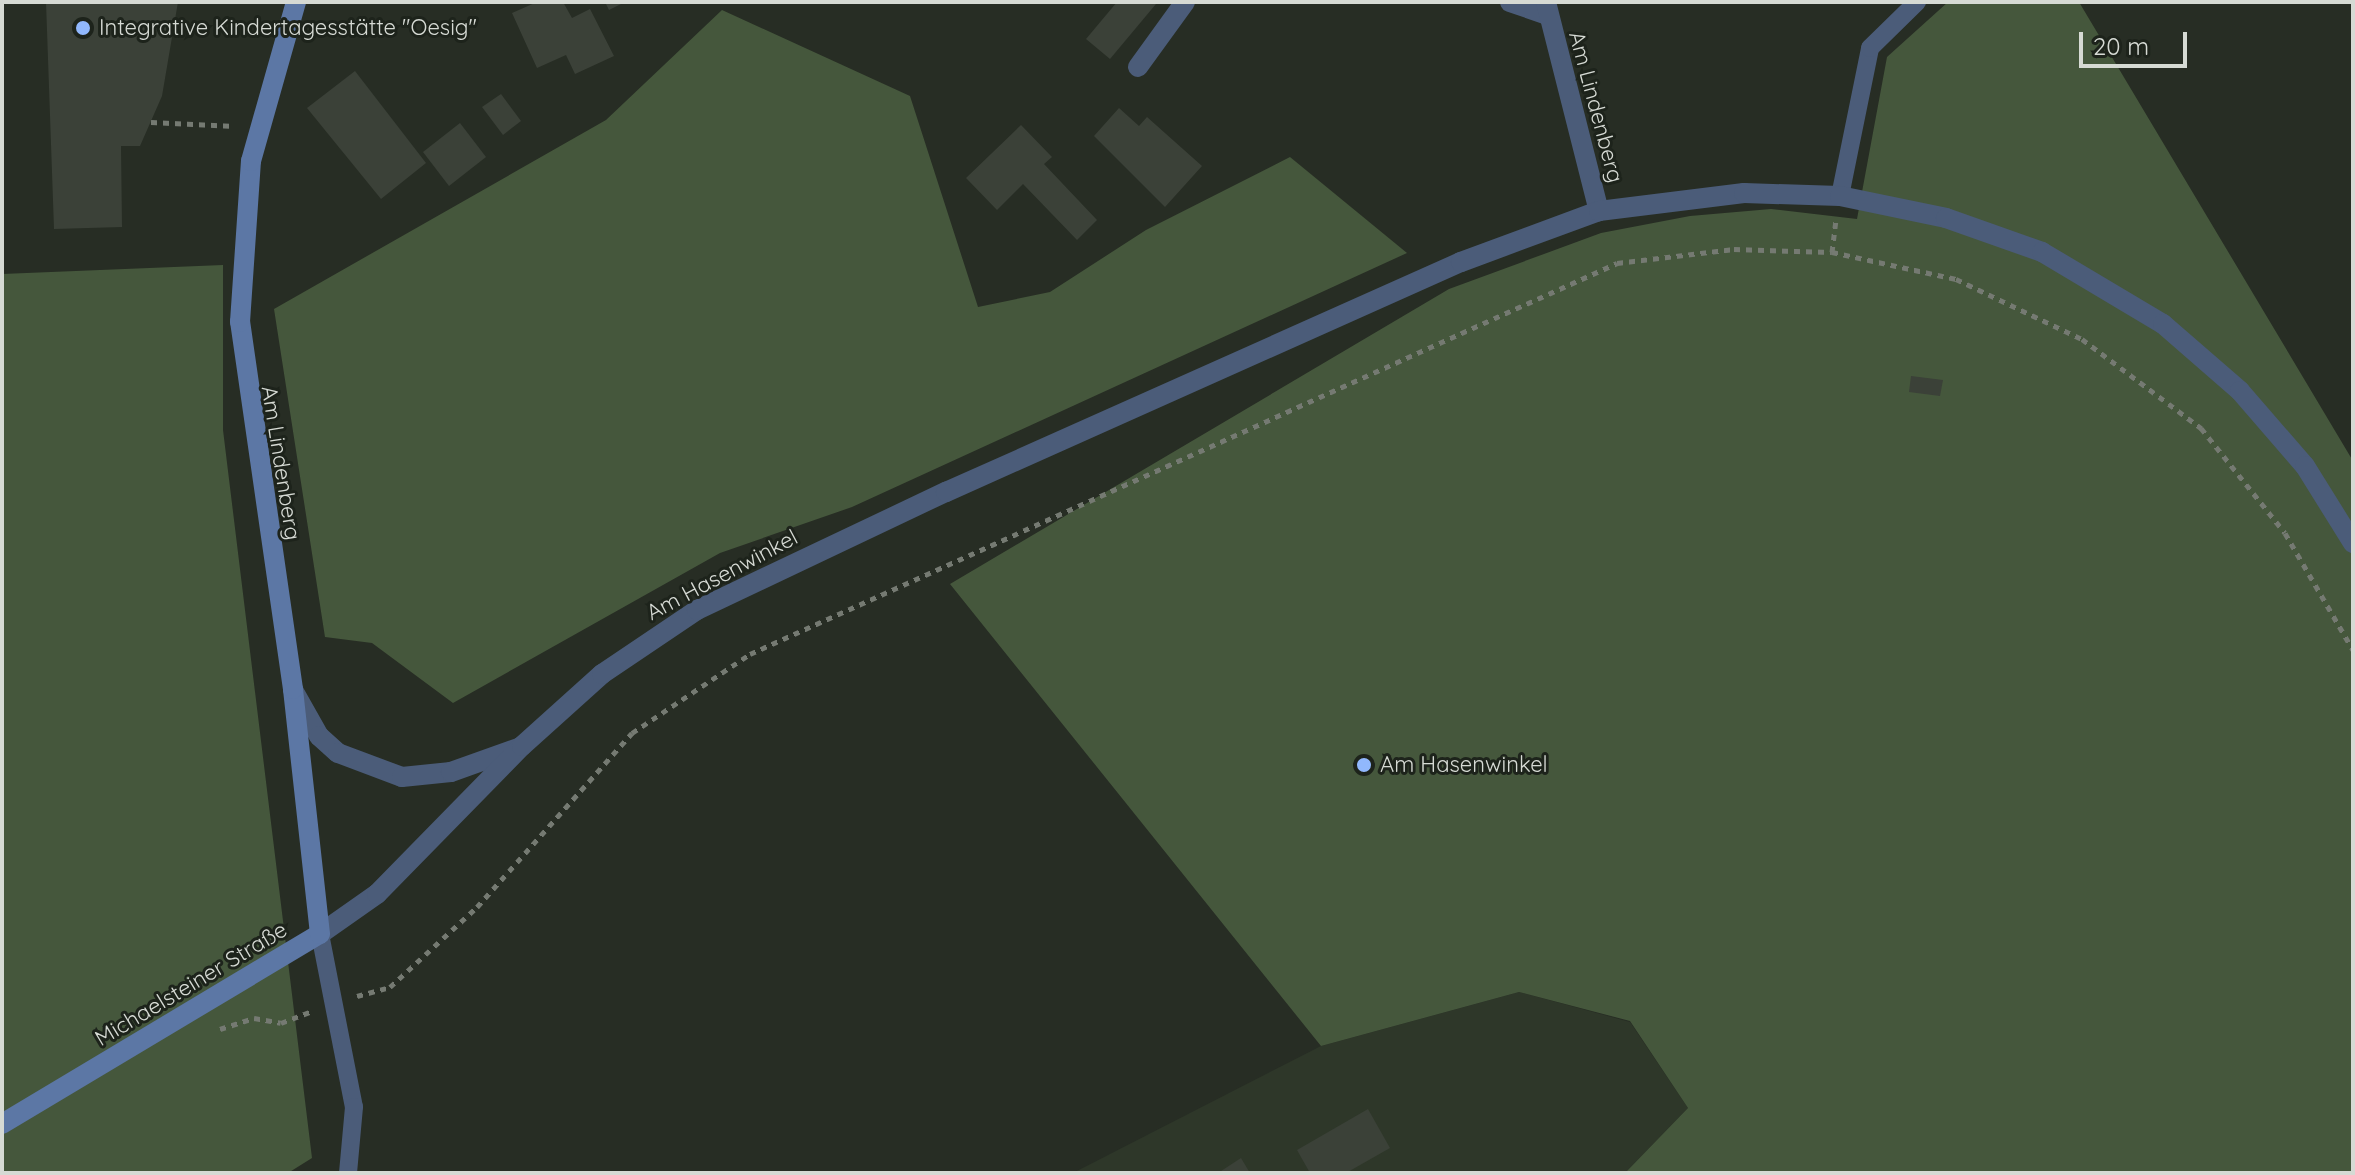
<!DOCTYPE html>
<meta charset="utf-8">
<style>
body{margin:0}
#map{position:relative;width:2355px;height:1175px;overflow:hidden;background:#272d24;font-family:Quicksand,sans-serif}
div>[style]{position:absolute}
.built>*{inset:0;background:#2e3729}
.green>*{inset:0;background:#45573c}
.building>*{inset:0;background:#3b4138}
.path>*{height:5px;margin-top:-2.5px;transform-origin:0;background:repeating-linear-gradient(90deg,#757a72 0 6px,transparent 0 12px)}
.lane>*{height:18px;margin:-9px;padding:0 9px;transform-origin:9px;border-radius:9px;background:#4b5c79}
.street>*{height:20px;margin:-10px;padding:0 10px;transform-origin:10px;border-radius:10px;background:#4b5c79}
.secondary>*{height:20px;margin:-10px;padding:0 10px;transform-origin:10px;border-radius:10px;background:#5c77a5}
.dots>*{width:22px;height:22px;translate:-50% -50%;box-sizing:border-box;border:4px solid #1d231b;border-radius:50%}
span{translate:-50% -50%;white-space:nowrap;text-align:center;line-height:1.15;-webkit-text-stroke:6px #1d231b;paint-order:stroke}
.poi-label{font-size:22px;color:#d6dad4}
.left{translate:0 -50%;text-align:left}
.street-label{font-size:22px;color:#d6dad4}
.frame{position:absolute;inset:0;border:4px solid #d6dad4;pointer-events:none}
.scale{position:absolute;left:2079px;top:32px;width:108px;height:36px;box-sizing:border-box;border:4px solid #d6dad4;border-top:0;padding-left:10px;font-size:24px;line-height:28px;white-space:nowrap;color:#d6dad4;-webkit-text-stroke:6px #1d231b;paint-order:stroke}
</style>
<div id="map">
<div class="built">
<i style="clip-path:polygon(1519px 992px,1630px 1022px,1688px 1108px,1625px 1173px,1073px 1173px,1321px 1046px)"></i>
</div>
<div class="green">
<i style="clip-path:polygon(1948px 2px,2079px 2px,2353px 461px,2353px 1173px,1625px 1173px,1688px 1108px,1630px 1021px,1519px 992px,1321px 1046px,950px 584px,1449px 289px,1601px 233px,1690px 216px,1771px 209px,1857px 219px,1887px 57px)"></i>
<i style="clip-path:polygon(722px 10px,910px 96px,978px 307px,1050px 292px,1146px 230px,1290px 157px,1407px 253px,852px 507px,720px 553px,453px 703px,372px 643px,325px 637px,274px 309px,606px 120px)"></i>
<i style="clip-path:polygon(223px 265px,223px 430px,312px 1158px,288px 1173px,2px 1173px,2px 274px)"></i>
</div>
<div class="building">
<i style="clip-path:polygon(46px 2px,178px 2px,162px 96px,140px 146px,121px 146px,122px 227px,54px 229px)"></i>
<i style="clip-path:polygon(537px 2px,563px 2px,572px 18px,590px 9px,614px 56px,575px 74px,566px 55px,537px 68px,512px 13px)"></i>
<i style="clip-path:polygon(605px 2px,625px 2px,609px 10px)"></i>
<i style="clip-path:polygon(1117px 2px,1156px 4px,1110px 59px,1086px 39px)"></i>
<i style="clip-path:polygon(355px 71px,426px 163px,381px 199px,307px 108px)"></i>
<i style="clip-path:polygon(501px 94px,521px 121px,503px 135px,482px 107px)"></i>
<i style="clip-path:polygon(1119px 108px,1139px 126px,1147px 117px,1202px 166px,1165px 207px,1094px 136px)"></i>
<i style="clip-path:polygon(460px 123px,486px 157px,449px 186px,423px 152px)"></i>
<i style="clip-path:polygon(1021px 125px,1052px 157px,1044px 164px,1097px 220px,1077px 240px,1023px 184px,997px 210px,966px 178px)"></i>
<i style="clip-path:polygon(1911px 376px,1943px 380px,1940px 396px,1909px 392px)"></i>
<i style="clip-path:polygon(1368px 1109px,1390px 1148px,1346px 1173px,1310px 1173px,1297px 1150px)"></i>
<i style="clip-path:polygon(1241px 1158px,1250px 1173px,1218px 1173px)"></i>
</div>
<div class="path">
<i style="left:151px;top:122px;width:84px;rotate:2.7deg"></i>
<i style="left:1832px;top:252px;width:31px;rotate:-83deg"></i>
<i style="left:357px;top:996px;width:34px;rotate:-15deg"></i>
<i style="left:390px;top:987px;width:118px;rotate:-42.6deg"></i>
<i style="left:477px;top:907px;width:233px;rotate:-48.3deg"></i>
<i style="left:632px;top:733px;width:142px;rotate:-33.8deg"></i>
<i style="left:750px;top:654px;width:951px;rotate:-24.27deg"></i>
<i style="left:1617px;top:263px;width:118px;rotate:-6.8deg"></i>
<i style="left:1734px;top:249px;width:98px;rotate:1.8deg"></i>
<i style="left:1832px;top:252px;width:127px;rotate:12.3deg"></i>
<i style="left:1956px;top:279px;width:140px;rotate:25.5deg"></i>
<i style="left:2082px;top:339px;width:149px;rotate:36.8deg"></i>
<i style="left:2201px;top:428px;width:134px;rotate:51.3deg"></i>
<i style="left:2285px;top:533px;width:135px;rotate:59.8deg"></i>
<i style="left:220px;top:1029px;width:36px;rotate:-18deg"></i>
<i style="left:254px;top:1018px;width:27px;rotate:10deg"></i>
<i style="left:281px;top:1023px;width:31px;rotate:-21deg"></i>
</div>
<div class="lane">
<i style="left:1840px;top:196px;width:151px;rotate:-78.5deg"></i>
<i style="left:1870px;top:48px;width:66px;rotate:-44.4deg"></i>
<i style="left:320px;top:934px;width:176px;rotate:78.9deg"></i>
<i style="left:354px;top:1107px;width:66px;rotate:95.2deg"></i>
</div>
<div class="street">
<i style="left:1510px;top:2px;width:39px;rotate:19deg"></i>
<i style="left:1546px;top:2px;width:216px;rotate:75.8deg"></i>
<i style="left:1138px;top:67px;width:80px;rotate:-54.1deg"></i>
<i style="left:293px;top:690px;width:53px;rotate:60.5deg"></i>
<i style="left:319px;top:736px;width:25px;rotate:42deg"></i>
<i style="left:338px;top:753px;width:68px;rotate:20.6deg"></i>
<i style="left:402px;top:777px;width:49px;rotate:-5.8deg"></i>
<i style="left:451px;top:772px;width:71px;rotate:-19.7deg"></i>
<i style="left:320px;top:934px;width:70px;rotate:-35.1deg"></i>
<i style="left:377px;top:894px;width:207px;rotate:-45.6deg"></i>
<i style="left:522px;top:746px;width:108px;rotate:-42deg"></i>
<i style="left:602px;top:674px;width:115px;rotate:-34deg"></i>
<i style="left:697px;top:610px;width:276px;rotate:-25.4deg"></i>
<i style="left:946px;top:492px;width:564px;rotate:-24.07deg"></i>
<i style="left:1461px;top:262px;width:147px;rotate:-20.3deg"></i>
<i style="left:1599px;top:211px;width:146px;rotate:-7.1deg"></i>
<i style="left:1744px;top:193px;width:96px;rotate:1.8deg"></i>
<i style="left:1840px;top:196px;width:108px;rotate:11.7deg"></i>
<i style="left:1946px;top:218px;width:102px;rotate:19.5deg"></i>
<i style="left:2042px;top:252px;width:141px;rotate:30.8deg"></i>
<i style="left:2163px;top:324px;width:102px;rotate:41deg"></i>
<i style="left:2240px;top:391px;width:99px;rotate:49.1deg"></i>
<i style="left:2305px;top:466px;width:91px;rotate:58.1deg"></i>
</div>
<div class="secondary">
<i style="left:2px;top:1124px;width:370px;rotate:-30.9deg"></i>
<i style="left:320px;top:934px;width:246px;rotate:-96.3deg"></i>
<i style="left:293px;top:689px;width:371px;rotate:-98.2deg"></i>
<i style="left:240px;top:322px;width:161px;rotate:-86.1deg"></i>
<i style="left:251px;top:161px;width:165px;rotate:-74.2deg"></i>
</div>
<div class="dots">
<i style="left:83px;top:28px;background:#91b8fd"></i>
<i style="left:1364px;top:765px;background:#91b8fd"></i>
</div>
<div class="poi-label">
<span class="left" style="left:99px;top:28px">Integrative Kindertagesstätte "Oesig"</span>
<span class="left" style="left:1380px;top:765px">Am Hasenwinkel</span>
</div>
<div class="street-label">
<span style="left:1596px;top:107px;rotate:75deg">Am Lindenberg</span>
<span style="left:281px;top:463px;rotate:81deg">Am Lindenberg</span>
<span style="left:722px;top:575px;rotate:-28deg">Am Hasenwinkel</span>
<span style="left:191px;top:984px;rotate:-31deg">Michaelsteiner Straße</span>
</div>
<div class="frame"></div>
<div class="scale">20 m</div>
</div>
